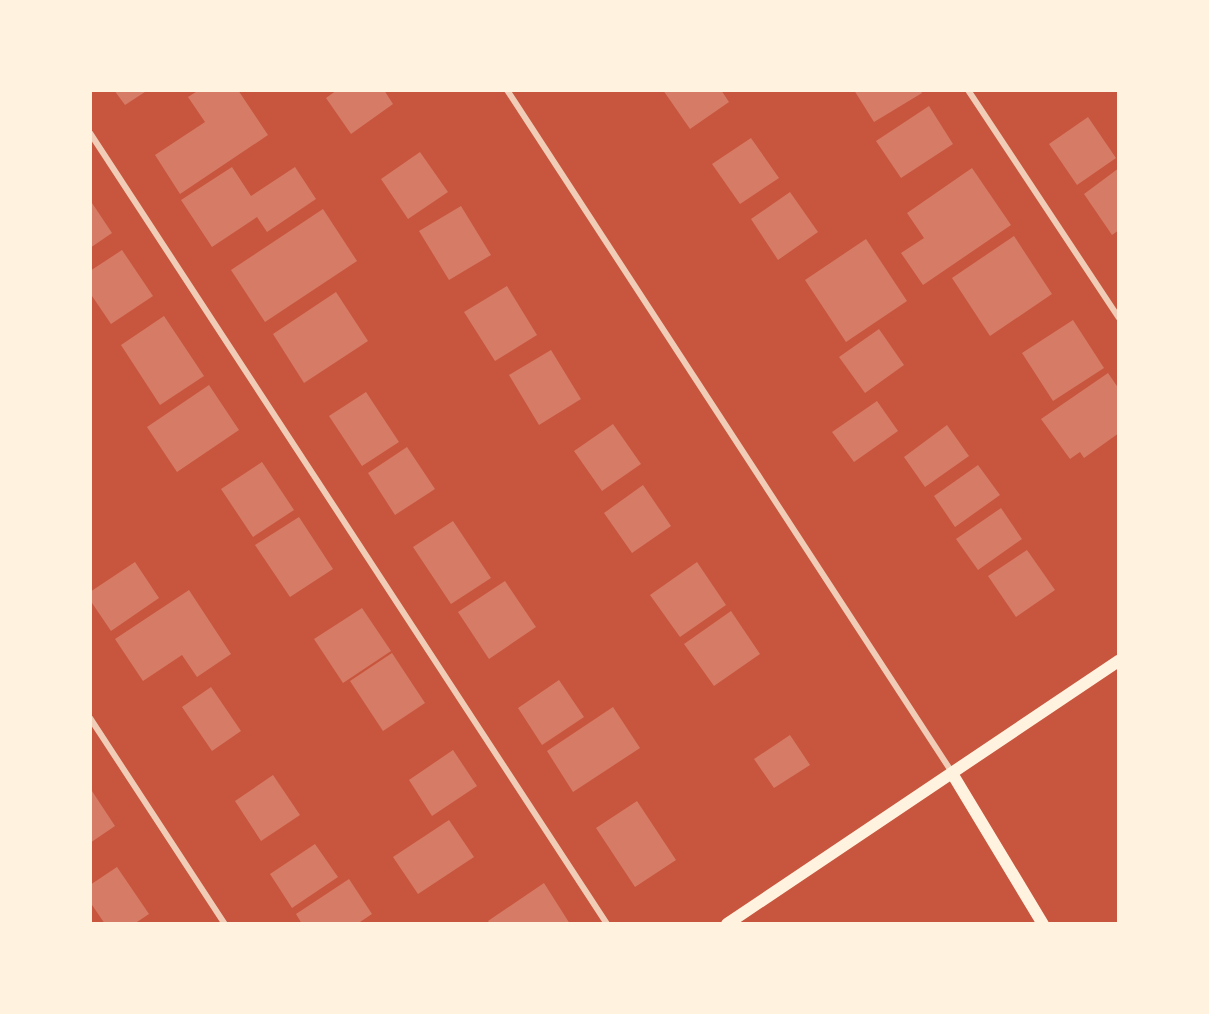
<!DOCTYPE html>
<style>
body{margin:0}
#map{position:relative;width:1209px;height:1014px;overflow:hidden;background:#c8553d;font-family:"DejaVu Sans",sans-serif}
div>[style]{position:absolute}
.building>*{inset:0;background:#d67c66}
.minor>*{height:6px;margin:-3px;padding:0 3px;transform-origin:3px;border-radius:3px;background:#f1ccb7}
.secondary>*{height:12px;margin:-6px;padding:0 6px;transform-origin:6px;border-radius:6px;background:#fff3e0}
span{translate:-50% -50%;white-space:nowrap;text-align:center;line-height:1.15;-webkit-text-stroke:5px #fff3e0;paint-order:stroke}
.frame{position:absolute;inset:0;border:92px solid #fff3e0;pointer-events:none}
</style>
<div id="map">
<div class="building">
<i style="clip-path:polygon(114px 90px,148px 90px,125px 105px)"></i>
<i style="clip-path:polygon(199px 90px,238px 90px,268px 135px,180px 194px,155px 155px,205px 122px,188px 97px)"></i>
<i style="clip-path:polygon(337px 90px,384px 90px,393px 104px,351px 134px,326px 98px)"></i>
<i style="clip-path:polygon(663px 90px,721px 90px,729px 102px,690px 129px)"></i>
<i style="clip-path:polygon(854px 90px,920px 90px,922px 93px,874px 122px)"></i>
<i style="clip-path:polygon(929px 106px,953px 144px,901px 178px,876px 141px)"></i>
<i style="clip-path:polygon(1088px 117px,1116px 158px,1077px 185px,1049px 144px)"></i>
<i style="clip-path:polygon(751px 138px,779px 178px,740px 204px,712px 164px)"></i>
<i style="clip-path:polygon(420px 152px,448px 192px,408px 219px,381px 179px)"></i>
<i style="clip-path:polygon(232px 167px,251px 196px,295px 167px,316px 199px,267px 232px,257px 217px,212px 247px,181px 200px)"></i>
<i style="clip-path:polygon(972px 168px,1011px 225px,923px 285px,901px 253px,924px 238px,907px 213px)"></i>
<i style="clip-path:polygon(1119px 168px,1119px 230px,1112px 235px,1084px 194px)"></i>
<i style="clip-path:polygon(790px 192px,818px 232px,778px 260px,751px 219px)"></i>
<i style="clip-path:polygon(90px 200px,112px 233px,90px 248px)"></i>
<i style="clip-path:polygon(461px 206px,491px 255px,449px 280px,419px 231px)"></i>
<i style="clip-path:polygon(323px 209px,357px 261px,265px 322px,231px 270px)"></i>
<i style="clip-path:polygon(1014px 236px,1052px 294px,990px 336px,952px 278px)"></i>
<i style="clip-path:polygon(866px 239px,907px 301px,846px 342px,805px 280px)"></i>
<i style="clip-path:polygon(122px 250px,153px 296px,111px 324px,90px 293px,90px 271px)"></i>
<i style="clip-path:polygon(507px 286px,537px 335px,495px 361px,464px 312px)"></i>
<i style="clip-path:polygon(336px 292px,368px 341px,304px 383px,273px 334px)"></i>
<i style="clip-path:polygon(164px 316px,204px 376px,160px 405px,121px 345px)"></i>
<i style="clip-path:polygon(1073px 320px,1104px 368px,1053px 401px,1022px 353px)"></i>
<i style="clip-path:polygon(879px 329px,904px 365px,865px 393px,839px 357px)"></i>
<i style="clip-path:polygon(551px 350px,581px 399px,539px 425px,509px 375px)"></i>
<i style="clip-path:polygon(1108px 373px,1119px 389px,1119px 433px,1084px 458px,1080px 452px,1070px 459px,1041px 419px)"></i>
<i style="clip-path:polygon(209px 385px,239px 430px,177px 472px,147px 427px)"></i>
<i style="clip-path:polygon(366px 392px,399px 442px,362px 466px,329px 416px)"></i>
<i style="clip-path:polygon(877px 401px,898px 431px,854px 462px,832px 432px)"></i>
<i style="clip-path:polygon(613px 424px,641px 464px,602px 491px,574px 451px)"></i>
<i style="clip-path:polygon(947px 425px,969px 456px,925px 487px,904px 457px)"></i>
<i style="clip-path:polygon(407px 447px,435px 489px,395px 515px,368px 473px)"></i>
<i style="clip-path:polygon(262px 462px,294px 510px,253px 537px,221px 489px)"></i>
<i style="clip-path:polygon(978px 465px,1000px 495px,955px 527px,934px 496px)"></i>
<i style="clip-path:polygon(643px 485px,671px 526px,632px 553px,604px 513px)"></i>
<i style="clip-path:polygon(1001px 508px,1022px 539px,978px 570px,956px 539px)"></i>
<i style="clip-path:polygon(299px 517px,333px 569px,290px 597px,255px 545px)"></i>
<i style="clip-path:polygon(453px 521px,491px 578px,451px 604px,413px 547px)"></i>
<i style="clip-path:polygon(1027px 550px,1055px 590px,1016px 617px,988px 576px)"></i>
<i style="clip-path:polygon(135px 562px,159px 598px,111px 631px,90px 600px,90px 592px)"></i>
<i style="clip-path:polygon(697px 562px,726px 605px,680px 637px,650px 595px)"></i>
<i style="clip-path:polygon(505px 581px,536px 627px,489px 659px,458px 612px)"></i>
<i style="clip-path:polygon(189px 590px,231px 654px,197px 677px,182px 655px,143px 681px,115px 639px)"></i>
<i style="clip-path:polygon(362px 608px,391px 651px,343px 683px,314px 639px)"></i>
<i style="clip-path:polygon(731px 611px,760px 654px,714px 686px,684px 644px)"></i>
<i style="clip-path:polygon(392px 653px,425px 703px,383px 731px,350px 681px)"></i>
<i style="clip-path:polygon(559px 680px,584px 717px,542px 745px,518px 708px)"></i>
<i style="clip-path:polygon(211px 687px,241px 731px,212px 751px,182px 707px)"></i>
<i style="clip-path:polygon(613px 707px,640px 748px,573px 792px,547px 751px)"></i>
<i style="clip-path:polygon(790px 735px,810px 765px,774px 788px,754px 759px)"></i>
<i style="clip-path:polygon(453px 750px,477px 786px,432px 816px,409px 780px)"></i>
<i style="clip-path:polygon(273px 775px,300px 815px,261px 841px,235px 801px)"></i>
<i style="clip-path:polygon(90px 788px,115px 826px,90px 843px)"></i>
<i style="clip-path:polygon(637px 801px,676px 860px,635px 887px,596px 828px)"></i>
<i style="clip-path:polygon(449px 820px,474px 857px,418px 894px,393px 857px)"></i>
<i style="clip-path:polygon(315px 844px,338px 877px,292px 908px,270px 874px)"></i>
<i style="clip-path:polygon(117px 867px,149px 914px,134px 924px,105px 924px,90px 902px,90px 885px)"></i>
<i style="clip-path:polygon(349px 879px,372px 914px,357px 924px,302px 924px,296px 914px)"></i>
<i style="clip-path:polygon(544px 883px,570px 924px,490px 924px,488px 921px)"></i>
</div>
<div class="minor">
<i style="left:507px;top:90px;width:817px;rotate:56.89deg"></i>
<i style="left:968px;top:90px;width:273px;rotate:56.5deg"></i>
<i style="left:90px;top:133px;width:945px;rotate:56.83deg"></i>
<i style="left:90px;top:718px;width:246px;rotate:56.8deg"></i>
</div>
<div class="secondary">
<i style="left:953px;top:775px;width:174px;rotate:58.9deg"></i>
<i style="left:727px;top:924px;width:472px;rotate:-33.9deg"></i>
</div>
<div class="frame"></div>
</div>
